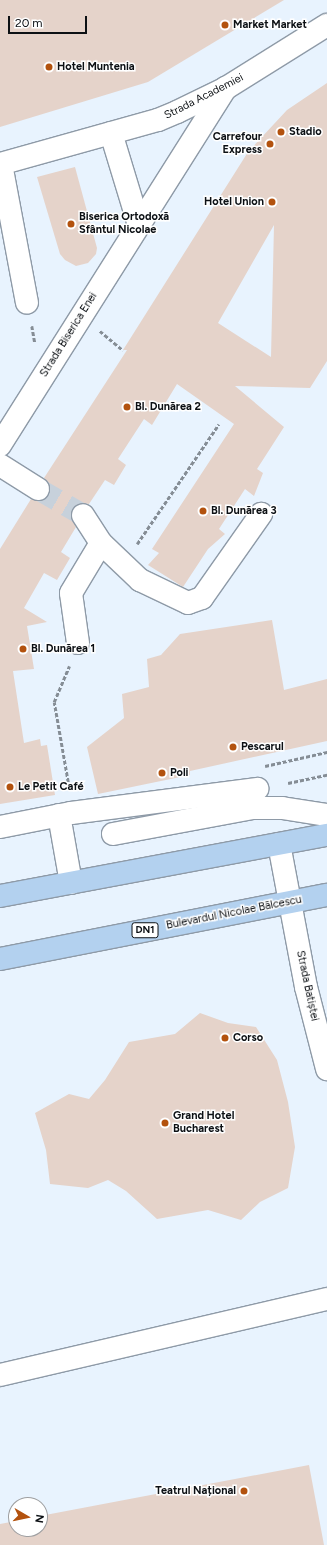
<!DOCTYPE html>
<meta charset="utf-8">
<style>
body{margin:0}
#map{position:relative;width:327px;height:1545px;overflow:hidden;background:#e8f3fe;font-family:Figtree,sans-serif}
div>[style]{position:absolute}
.building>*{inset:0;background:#e5d3ca}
.minor-tunnel>*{height:22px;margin-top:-11px;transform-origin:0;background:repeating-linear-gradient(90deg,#c7d1db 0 22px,transparent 0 33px)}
.path>*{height:2.5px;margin-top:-1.25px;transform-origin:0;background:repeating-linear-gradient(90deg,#858d95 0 4px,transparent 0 6px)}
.roads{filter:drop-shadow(1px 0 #8e9aa7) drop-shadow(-1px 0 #8e9aa7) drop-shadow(0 1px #8e9aa7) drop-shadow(0 -1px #8e9aa7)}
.minor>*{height:22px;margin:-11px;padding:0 11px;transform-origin:11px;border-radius:11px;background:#fff}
.major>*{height:22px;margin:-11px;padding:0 11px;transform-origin:11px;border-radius:11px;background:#b3d1ef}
.dots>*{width:11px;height:11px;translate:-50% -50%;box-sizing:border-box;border:2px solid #fff;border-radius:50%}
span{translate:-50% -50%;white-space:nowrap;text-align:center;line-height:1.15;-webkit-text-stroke:3px #fff;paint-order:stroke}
.shield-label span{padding:1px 3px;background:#fff;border:1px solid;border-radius:3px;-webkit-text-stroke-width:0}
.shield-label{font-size:10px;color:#0c1014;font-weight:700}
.poi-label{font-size:11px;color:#0c1014;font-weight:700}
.left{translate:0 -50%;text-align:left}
.right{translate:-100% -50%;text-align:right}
.street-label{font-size:11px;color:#0c1014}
.north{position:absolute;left:8px;top:1497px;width:40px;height:40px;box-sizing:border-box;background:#fff;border:1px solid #9e9fa1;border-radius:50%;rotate:99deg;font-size:11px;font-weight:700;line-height:16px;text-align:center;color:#0c1014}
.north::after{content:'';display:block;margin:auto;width:14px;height:18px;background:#b3520e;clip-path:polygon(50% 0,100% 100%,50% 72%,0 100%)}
.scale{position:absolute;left:8px;top:16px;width:79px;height:18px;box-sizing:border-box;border:2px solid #0c1014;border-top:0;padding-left:5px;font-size:12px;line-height:14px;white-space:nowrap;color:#0c1014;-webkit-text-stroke:3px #fff;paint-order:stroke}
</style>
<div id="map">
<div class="building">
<i style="clip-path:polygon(0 0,284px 0,148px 82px,0 127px)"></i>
<i style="clip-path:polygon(evenodd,327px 83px,327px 361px,310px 388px,235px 386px,284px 427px,257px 469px,263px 473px,254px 496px,245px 489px,219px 529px,225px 534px,208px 549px,183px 587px,148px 565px,159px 553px,152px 549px,234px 424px,177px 384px,152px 425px,144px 419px,118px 459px,126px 465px,114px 485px,105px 480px,89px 504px,82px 503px,77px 504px,72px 509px,71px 516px,76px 527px,61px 552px,70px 558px,57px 580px,44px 573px,24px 608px,47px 622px,27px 626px,34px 669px,13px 671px,24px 743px,40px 739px,41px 746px,47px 745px,55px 795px,0 804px,0 549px,31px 499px,38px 501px,44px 500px,48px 496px,50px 489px,49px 483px,44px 478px,127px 350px,123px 350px,248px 152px,287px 110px,327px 83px,274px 225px,271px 357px,218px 323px,274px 225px)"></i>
<i style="clip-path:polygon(75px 167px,97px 248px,96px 254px,88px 263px,76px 266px,65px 260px,60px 254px,37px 177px)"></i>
<i style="clip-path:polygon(272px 620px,284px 690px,327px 679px,327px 741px,190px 771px,190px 775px,98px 794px,87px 747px,124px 718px,122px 694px,149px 687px,147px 659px,161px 655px,180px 634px)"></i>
<i style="clip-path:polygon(200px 1013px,228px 1023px,256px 1027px,277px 1060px,288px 1102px,295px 1147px,288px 1188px,260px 1202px,241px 1220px,208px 1210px,157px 1219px,126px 1191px,108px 1180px,88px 1188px,50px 1184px,46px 1150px,35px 1113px,69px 1094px,89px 1099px,105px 1080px,129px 1042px,175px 1034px)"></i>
<i style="clip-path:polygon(309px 1465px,324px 1545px,0 1545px,0 1524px,16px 1521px,16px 1529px,40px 1529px,40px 1516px)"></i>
</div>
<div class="minor-tunnel">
<i style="left:38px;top:489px;width:52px;rotate:30deg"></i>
</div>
<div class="path">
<i style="left:32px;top:326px;width:17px;rotate:80deg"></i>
<i style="left:100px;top:331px;width:30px;rotate:40deg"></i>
<i style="left:137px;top:544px;width:145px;rotate:-55.7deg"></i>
<i style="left:265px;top:766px;width:64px;rotate:-12.7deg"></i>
<i style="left:288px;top:783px;width:40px;rotate:-12deg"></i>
<i style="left:69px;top:788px;width:87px;rotate:-99.9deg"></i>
<i style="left:54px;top:702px;width:39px;rotate:-67deg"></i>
</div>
<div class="roads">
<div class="minor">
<i style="left:111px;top:133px;width:96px;rotate:73.1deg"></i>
<i style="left:0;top:164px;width:164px;rotate:-15.6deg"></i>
<i style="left:158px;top:120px;width:21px;rotate:-23deg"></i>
<i style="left:177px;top:112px;width:55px;rotate:-26.1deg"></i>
<i style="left:226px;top:88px;width:119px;rotate:-32deg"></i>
<i style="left:1px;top:164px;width:141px;rotate:79.4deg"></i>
<i style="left:0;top:445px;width:423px;rotate:-57.7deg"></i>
<i style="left:0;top:465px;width:45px;rotate:32.3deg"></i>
<i style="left:101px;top:543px;width:54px;rotate:43.5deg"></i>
<i style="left:140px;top:580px;width:53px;rotate:25.6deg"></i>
<i style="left:188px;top:603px;width:15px;rotate:-20deg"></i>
<i style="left:202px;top:598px;width:103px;rotate:-54.9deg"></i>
<i style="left:78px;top:643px;width:50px;rotate:-98deg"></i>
<i style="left:71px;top:593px;width:58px;rotate:-59deg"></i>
<i style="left:101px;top:543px;width:33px;rotate:-123deg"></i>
<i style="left:59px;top:815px;width:69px;rotate:80deg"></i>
<i style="left:0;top:827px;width:72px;rotate:-11.2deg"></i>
<i style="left:71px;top:813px;width:188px;rotate:-7.4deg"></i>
<i style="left:113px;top:834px;width:141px;rotate:-10.6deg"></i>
<i style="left:252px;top:808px;width:30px"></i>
<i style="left:282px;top:808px;width:46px;rotate:8.8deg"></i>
<i style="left:279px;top:844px;width:146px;rotate:79.3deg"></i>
<i style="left:306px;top:987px;width:85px;rotate:75.6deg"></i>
<i style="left:0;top:1375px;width:336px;rotate:-13.1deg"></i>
</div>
<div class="major">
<i style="left:0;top:896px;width:333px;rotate:-10.6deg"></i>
<i style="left:0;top:959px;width:333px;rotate:-11.1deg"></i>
</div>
</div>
<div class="dots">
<i style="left:225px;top:25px;background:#b3520e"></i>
<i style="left:49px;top:67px;background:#b3520e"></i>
<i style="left:281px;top:132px;background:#b3520e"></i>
<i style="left:270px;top:144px;background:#b3520e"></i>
<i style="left:272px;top:202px;background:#b3520e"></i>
<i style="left:71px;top:224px;background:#b3520e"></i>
<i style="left:127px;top:407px;background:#b3520e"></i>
<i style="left:203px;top:511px;background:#b3520e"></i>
<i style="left:23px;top:649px;background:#b3520e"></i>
<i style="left:233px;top:747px;background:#b3520e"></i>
<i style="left:162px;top:773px;background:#b3520e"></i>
<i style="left:10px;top:787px;background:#b3520e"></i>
<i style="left:225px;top:1038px;background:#b3520e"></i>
<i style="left:165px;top:1123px;background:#b3520e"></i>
<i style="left:244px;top:1491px;background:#b3520e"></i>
</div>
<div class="shield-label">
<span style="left:145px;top:930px">DN1</span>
</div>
<div class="poi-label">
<span class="left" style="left:233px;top:25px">Market Market</span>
<span class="left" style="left:57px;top:67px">Hotel Muntenia</span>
<span class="left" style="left:289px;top:132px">Stadio</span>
<span class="right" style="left:262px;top:144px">Carrefour<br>Express</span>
<span class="right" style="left:264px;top:202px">Hotel Union</span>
<span class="left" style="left:79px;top:224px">Biserica Ortodoxă<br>Sfântul Nicolae</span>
<span class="left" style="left:135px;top:407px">Bl. Dunărea 2</span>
<span class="left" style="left:211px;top:511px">Bl. Dunărea 3</span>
<span class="left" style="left:31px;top:649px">Bl. Dunărea 1</span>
<span class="left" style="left:241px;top:747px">Pescarul</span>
<span class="left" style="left:170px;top:773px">Poli</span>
<span class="left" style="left:18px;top:787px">Le Petit Café</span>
<span class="left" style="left:233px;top:1038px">Corso</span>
<span class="left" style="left:173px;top:1123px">Grand Hotel<br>Bucharest</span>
<span class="right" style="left:236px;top:1491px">Teatrul Național</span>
</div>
<div class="street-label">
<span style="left:204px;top:97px;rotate:-27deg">Strada Academiei</span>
<span style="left:69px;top:335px;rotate:-58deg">Strada Biserica Enei</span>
<span style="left:234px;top:913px;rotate:-11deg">Bulevardul Nicolae Bălcescu</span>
<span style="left:307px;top:986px;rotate:78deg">Strada Batiștei</span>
</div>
<div class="north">N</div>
<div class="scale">20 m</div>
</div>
